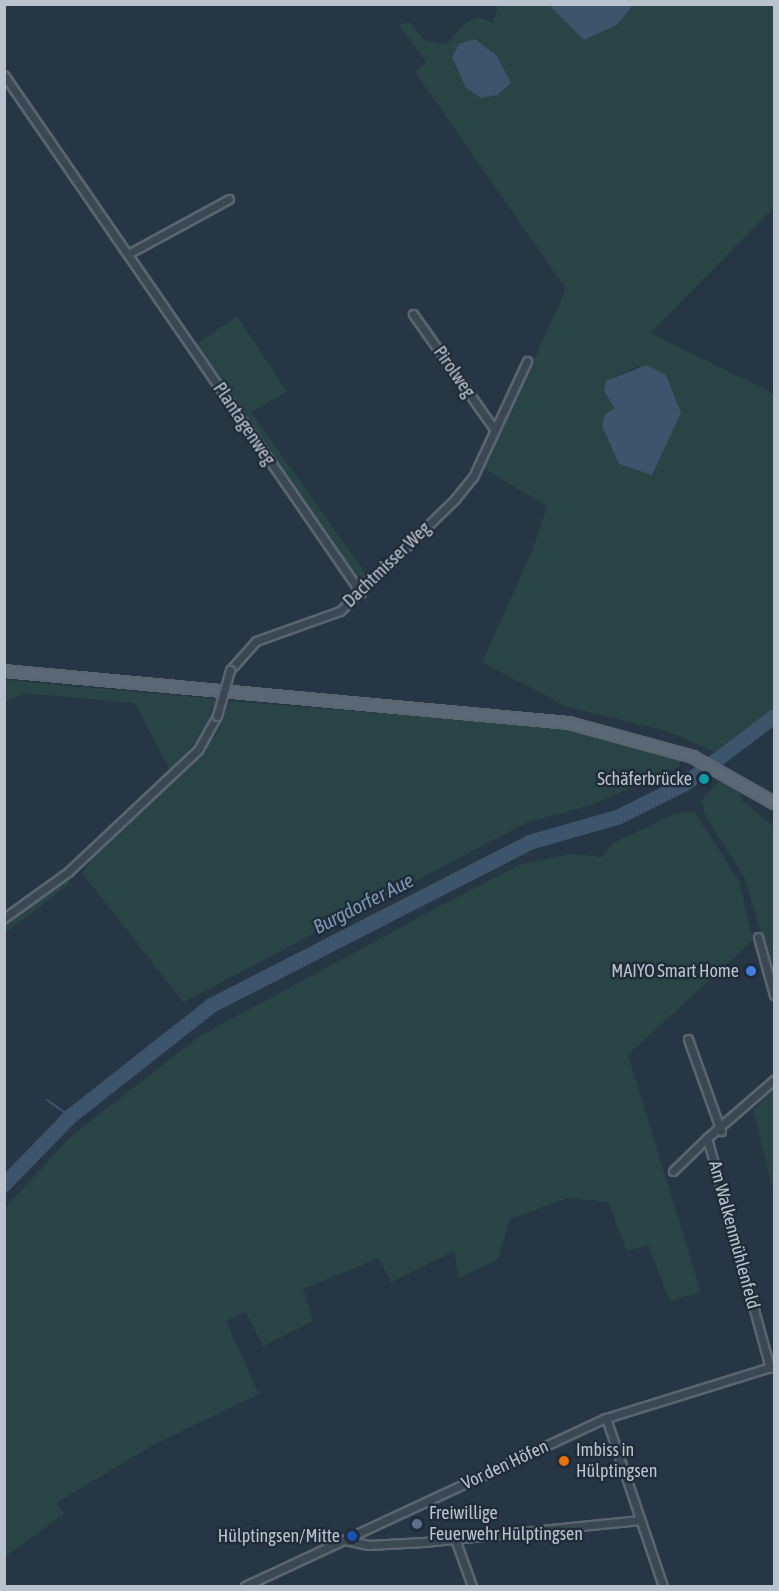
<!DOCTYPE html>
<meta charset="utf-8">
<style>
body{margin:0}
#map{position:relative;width:779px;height:1591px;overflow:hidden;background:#273644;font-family:"Asap Condensed",sans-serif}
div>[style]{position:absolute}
.green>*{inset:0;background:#294445}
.water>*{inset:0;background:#3d546d}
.stream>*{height:2px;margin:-1px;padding:0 1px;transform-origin:1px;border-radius:1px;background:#3d546d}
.river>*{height:15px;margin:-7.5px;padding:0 7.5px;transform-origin:7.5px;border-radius:7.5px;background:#3d546d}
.roads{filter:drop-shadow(2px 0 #5a6571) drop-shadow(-2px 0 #5a6571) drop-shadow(0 2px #5a6571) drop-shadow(0 -2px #5a6571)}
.minor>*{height:7px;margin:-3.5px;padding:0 3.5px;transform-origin:3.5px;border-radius:3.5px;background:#3c4754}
.primary>*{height:10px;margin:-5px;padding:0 5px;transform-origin:5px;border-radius:5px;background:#5a6774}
.bridges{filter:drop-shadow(2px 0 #5a6571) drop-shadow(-2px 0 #5a6571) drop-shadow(0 2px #5a6571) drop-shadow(0 -2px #5a6571)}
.minor-bridge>*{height:7px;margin:-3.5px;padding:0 3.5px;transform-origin:3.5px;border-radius:3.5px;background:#3c4754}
.dots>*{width:16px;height:16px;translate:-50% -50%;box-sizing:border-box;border:3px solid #202c39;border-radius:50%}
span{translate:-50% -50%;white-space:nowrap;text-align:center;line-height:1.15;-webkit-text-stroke:5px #202c39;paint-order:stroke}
.street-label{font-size:18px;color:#bac2cd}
.poi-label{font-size:18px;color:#bac2cd}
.right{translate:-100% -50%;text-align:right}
.left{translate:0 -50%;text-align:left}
.water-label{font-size:20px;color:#7a95b0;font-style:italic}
.frame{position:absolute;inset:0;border:6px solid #bac2cd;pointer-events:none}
</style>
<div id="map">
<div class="green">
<i style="clip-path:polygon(evenodd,498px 5px,549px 5px,585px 40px,617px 25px,633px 5px,774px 5px,774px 208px,650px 333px,774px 394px,774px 708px,714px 752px,667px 731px,567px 707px,482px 662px,532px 551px,547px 506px,484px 469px,566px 289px,415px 72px,426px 62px,399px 25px,409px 22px,425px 41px,447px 44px,465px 23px,478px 17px,493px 23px,498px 5px,638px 366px,669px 383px,677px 403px,652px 474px,619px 464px,602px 426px,605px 414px,615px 408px,604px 392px,607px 381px,638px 366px)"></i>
<i style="clip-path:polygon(237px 316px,287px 392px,251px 412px,370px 580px,363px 585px,355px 581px,195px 345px)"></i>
<i style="clip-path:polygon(5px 680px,217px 699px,201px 737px,170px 770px,135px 703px,25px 693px,5px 702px)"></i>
<i style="clip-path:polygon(229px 701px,562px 728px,681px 760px,679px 767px,588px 806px,528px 822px,183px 1002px,82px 873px,103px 843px,218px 734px)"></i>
<i style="clip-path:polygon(721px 779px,739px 790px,742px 800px,774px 827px,774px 975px,744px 877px,704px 814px,702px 800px)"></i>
<i style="clip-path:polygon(695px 812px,739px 881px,753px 940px,628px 1055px,701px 1292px,670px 1301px,648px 1245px,627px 1251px,608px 1202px,568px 1198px,510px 1219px,498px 1259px,459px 1278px,454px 1251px,391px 1282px,379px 1258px,303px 1289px,313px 1321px,263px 1346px,246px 1312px,226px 1321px,259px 1394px,151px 1446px,56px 1503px,64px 1514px,5px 1557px,5px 1208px,70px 1137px,200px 1036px,457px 897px,521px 864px,572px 854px,601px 857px,613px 843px,677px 813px)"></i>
<i style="clip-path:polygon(64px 879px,70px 883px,5px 933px,4px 922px)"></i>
<i style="clip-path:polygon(774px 1089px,774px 1194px,753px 1110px)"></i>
</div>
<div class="water">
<i style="clip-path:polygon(549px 5px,633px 5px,617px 25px,584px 40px)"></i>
<i style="clip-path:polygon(475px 39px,497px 56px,511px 83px,497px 95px,481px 98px,466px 88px,452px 57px,459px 44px)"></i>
<i style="clip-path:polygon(646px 365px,666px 375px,681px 413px,652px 475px,619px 464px,602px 426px,605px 414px,615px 408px,604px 392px,606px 381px)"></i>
</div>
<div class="stream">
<i style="left:47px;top:1100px;width:28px;rotate:35deg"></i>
</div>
<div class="river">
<i style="left:4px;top:1184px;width:95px;rotate:-45.9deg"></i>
<i style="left:70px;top:1116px;width:179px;rotate:-38.2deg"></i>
<i style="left:211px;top:1005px;width:357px;rotate:-27.1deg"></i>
<i style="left:529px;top:842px;width:91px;rotate:-15.9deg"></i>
<i style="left:617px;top:817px;width:76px;rotate:-26.6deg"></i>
<i style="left:685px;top:783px;width:111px;rotate:-37deg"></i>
</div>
<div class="roads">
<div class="minor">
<i style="left:4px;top:75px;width:629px;rotate:55.43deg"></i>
<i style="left:128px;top:254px;width:115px;rotate:-28.6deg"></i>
<i style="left:413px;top:314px;width:141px;rotate:54.8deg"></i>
<i style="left:230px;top:670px;width:39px;rotate:-48deg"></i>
<i style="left:256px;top:641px;width:89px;rotate:-19.7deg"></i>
<i style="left:340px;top:611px;width:161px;rotate:-44.2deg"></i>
<i style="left:455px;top:499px;width:28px;rotate:-51deg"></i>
<i style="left:473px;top:477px;width:128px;rotate:-65deg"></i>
<i style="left:4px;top:918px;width:79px;rotate:-35.7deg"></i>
<i style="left:68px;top:872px;width:178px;rotate:-43.2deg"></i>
<i style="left:198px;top:750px;width:39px;rotate:-61deg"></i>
<i style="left:758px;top:937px;width:60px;rotate:74.6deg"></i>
<i style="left:688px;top:1039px;width:98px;rotate:70.3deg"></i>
<i style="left:673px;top:1171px;width:47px;rotate:-44.1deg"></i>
<i style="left:770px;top:1368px;width:238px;rotate:-105.3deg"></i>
<i style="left:707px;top:1138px;width:89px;rotate:-40.9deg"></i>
<i style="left:606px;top:1418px;width:177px;rotate:71.3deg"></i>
<i style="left:455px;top:1539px;width:50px;rotate:70.1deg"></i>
<i style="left:345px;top:1540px;width:24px;rotate:12deg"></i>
<i style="left:368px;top:1545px;width:56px;rotate:-3.1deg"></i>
<i style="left:424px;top:1542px;width:217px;rotate:-5.8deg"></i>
<i style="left:245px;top:1586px;width:398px;rotate:-25deg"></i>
<i style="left:606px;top:1418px;width:176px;rotate:-17.2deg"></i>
</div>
<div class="primary">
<i style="left:4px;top:671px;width:567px;rotate:5.26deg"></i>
<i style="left:569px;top:723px;width:129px;rotate:15.3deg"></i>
<i style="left:693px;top:757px;width:93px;rotate:29.6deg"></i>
</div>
</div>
<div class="bridges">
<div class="minor-bridge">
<i style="left:217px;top:716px;width:48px;rotate:-74.2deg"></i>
</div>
</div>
<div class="dots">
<i style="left:704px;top:779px;background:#0f9aa8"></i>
<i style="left:751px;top:971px;background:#3f7fe0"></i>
<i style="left:564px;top:1461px;background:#e8710a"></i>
<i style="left:417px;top:1524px;background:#5c6f8a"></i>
<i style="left:352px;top:1536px;background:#1a4fb4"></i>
</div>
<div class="street-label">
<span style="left:454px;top:372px;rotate:55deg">Pirolweg</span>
<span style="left:244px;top:424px;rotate:56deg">Plantagenweg</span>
<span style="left:387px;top:565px;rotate:-44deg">Dachtmisser Weg</span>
<span style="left:734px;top:1235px;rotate:75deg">Am Walkenmühlenfeld</span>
<span style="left:505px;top:1465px;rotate:-25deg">Vor den Höfen</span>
</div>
<div class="poi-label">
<span class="right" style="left:692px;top:779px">Schäferbrücke</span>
<span class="right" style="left:739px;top:971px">MAIYO Smart Home</span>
<span class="left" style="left:576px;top:1461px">Imbiss in<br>Hülptingsen</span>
<span class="left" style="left:429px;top:1524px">Freiwillige<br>Feuerwehr Hülptingsen</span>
<span class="right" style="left:340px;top:1536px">Hülptingsen/Mitte</span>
</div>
<div class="water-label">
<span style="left:363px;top:903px;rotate:-27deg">Burgdorfer Aue</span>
</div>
<div class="frame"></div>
</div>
